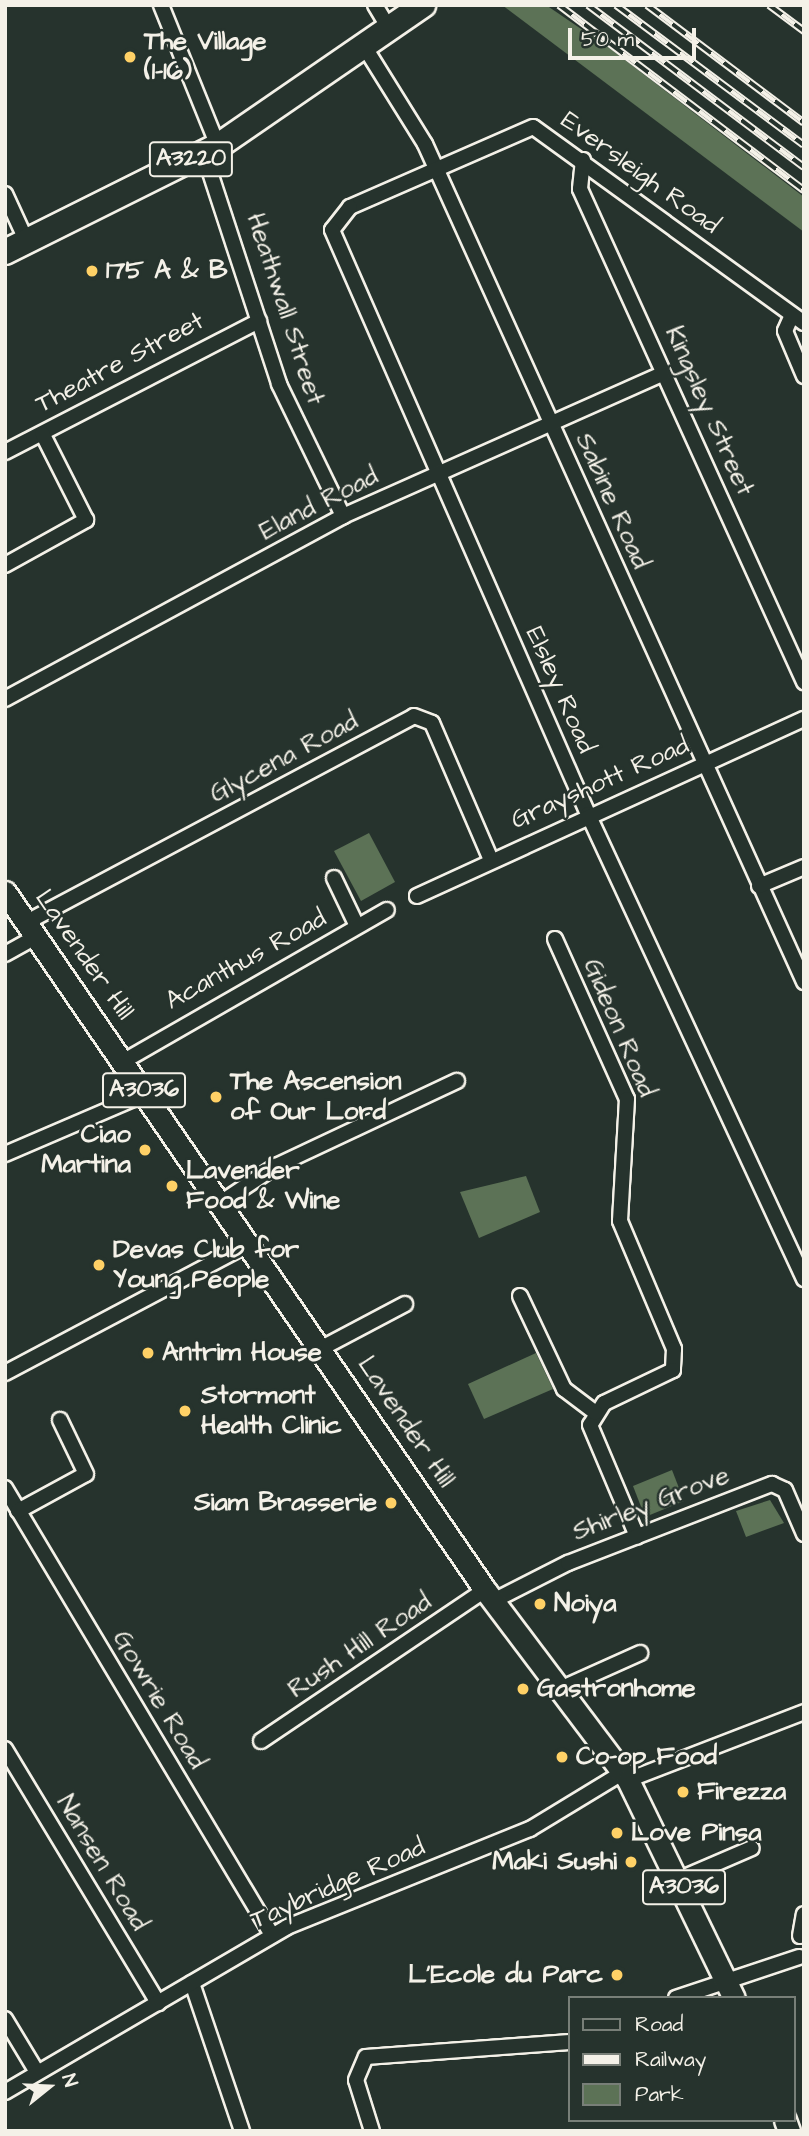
<!DOCTYPE html>
<style>
body{margin:0}
#map{position:relative;width:809px;height:2136px;overflow:hidden;background:#26332d;font-family:"Architects Daughter",sans-serif}
div>[style]{position:absolute}
.green>*{inset:0;background:#5c7256}
.roads{filter:drop-shadow(2px 0 #f4f1e8) drop-shadow(-2px 0 #f4f1e8) drop-shadow(0 2px #f4f1e8) drop-shadow(0 -2px #f4f1e8)}
.street>*{height:14px;margin:-7px;padding:0 7px;transform-origin:7px;border-radius:7px;background:#26332d}
.primary>*{height:21px;margin:-10.5px;padding:0 10.5px;transform-origin:10.5px;border-radius:10.5px;background:#26332d}
.highway>*{height:24px;margin:-12px;padding:0 12px;transform-origin:12px;border-radius:12px;background:#26332d}
.rail>*{height:8px;margin-top:-4px;transform-origin:0;background:repeating-linear-gradient(90deg,#26332d 0 16px,#f4f1e8 0 32px);box-sizing:border-box;border-block:2px solid #f4f1e8}
.dots>*{width:19px;height:19px;translate:-50% -50%;box-sizing:border-box;border:4px solid #26332d;border-radius:50%}
span{translate:-50% -50%;white-space:nowrap;text-align:center;line-height:1.15;-webkit-text-stroke:5px #26332d;paint-order:stroke}
.shield-label span{padding:2px 5px;background:#26332d;border:2px solid;border-radius:5px;-webkit-text-stroke-width:0}
.shield-label{font-size:24px;color:#f4f1e8;font-weight:700}
.poi-label{font-size:26px;color:#f4f1e8;font-weight:700}
.left{translate:0 -50%;text-align:left}
.right{translate:-100% -50%;text-align:right}
.street-label{font-size:26px;color:#f4f1e8}
.frame{position:absolute;inset:0;border:7px solid #f4f1e8;pointer-events:none}
.legend{position:absolute;left:568px;top:1996px;width:228px;height:126px;box-sizing:border-box;background:#26332d;border:2px solid #787f78;margin:0;padding:9px 12px;list-style:none;font-size:21px;color:#f4f1e8}
.legend li{display:flex;align-items:center;gap:14px;height:35px}
.legend b{width:35px;border:2px solid #787f78}
.north{position:absolute;left:14px;top:2052px;width:70px;height:70px;-webkit-text-stroke:5px #26332d;paint-order:stroke;rotate:72deg;font-size:19px;font-weight:700;line-height:28px;text-align:center;color:#f4f1e8}
.north::after{content:'';display:block;margin:auto;width:24px;height:32px;background:#f4f1e8;clip-path:polygon(50% 0,100% 100%,50% 72%,0 100%)}
.scale{position:absolute;left:568px;top:28px;width:128px;height:32px;box-sizing:border-box;border:4px solid #f4f1e8;border-top:0;padding-left:9px;font-size:21px;line-height:24px;white-space:nowrap;color:#f4f1e8;-webkit-text-stroke:5px #26332d;paint-order:stroke}
</style>
<div id="map">
<div class="green">
<i style="clip-path:polygon(502px 5px,546px 5px,612px 50px,804px 197px,804px 232px)"></i>
<i style="clip-path:polygon(369px 833px,395px 882px,361px 901px,334px 851px)"></i>
<i style="clip-path:polygon(526px 1176px,540px 1212px,479px 1238px,460px 1192px)"></i>
<i style="clip-path:polygon(536px 1353px,553px 1389px,484px 1419px,468px 1384px)"></i>
<i style="clip-path:polygon(672px 1470px,684px 1501px,645px 1517px,633px 1486px)"></i>
<i style="clip-path:polygon(770px 1500px,784px 1523px,746px 1537px,736px 1511px)"></i>
</div>
<div class="roads">
<div class="street">
<i style="left:161px;top:5px;width:152px;rotate:68deg"></i>
<i style="left:375px;top:5px;width:27px;rotate:59deg"></i>
<i style="left:364px;top:46px;width:115px;rotate:58.1deg"></i>
<i style="left:425px;top:144px;width:920px;rotate:65.66deg"></i>
<i style="left:204px;top:154px;width:242px;rotate:71.9deg"></i>
<i style="left:279px;top:384px;width:147px;rotate:64.1deg"></i>
<i style="left:583px;top:160px;width:29px;rotate:96deg"></i>
<i style="left:580px;top:189px;width:542px;rotate:65.56deg"></i>
<i style="left:5px;top:194px;width:53px;rotate:65.4deg"></i>
<i style="left:792px;top:315px;width:17px;rotate:114deg"></i>
<i style="left:785px;top:331px;width:49px;rotate:67.1deg"></i>
<i style="left:804px;top:323px;width:334px;rotate:-144.1deg"></i>
<i style="left:533px;top:127px;width:200px;rotate:156.4deg"></i>
<i style="left:350px;top:207px;width:29px;rotate:128deg"></i>
<i style="left:332px;top:230px;width:638px;rotate:66.33deg"></i>
<i style="left:588px;top:814px;width:513px;rotate:65.08deg"></i>
<i style="left:5px;top:452px;width:286px;rotate:-27.3deg"></i>
<i style="left:5px;top:565px;width:93px;rotate:-29.1deg"></i>
<i style="left:86px;top:520px;width:97px;rotate:-116.8deg"></i>
<i style="left:5px;top:699px;width:384px;rotate:-28.4deg"></i>
<i style="left:343px;top:516px;width:351px;rotate:-24deg"></i>
<i style="left:334px;top:878px;width:53px;rotate:64.4deg"></i>
<i style="left:759px;top:886px;width:49px;rotate:-22.9deg"></i>
<i style="left:417px;top:896px;width:426px;rotate:-24.6deg"></i>
<i style="left:27px;top:922px;width:438px;rotate:-28deg"></i>
<i style="left:414px;top:716px;width:19px;rotate:21deg"></i>
<i style="left:432px;top:723px;width:149px;rotate:66.7deg"></i>
<i style="left:555px;top:939px;width:175px;rotate:65.8deg"></i>
<i style="left:627px;top:1099px;width:122px;rotate:93.3deg"></i>
<i style="left:620px;top:1221px;width:139px;rotate:67.1deg"></i>
<i style="left:674px;top:1349px;width:21px;rotate:93deg"></i>
<i style="left:673px;top:1370px;width:76px;rotate:154.4deg"></i>
<i style="left:604px;top:1403px;width:26px;rotate:122deg"></i>
<i style="left:590px;top:1425px;width:121px;rotate:67.1deg"></i>
<i style="left:5px;top:954px;width:37px;rotate:-29deg"></i>
<i style="left:124px;top:1061px;width:303px;rotate:-29.9deg"></i>
<i style="left:5px;top:1154px;width:155px;rotate:-23.2deg"></i>
<i style="left:219px;top:1204px;width:69px;rotate:-33.7deg"></i>
<i style="left:276px;top:1166px;width:200px;rotate:-25.2deg"></i>
<i style="left:520px;top:1296px;width:103px;rotate:64.7deg"></i>
<i style="left:564px;top:1389px;width:39px;rotate:37deg"></i>
<i style="left:322px;top:1348px;width:94px;rotate:-27.9deg"></i>
<i style="left:5px;top:1373px;width:274px;rotate:-27.9deg"></i>
<i style="left:5px;top:1488px;width:521px;rotate:59.15deg"></i>
<i style="left:18px;top:1511px;width:77px;rotate:-28.6deg"></i>
<i style="left:86px;top:1474px;width:60px;rotate:-115.7deg"></i>
<i style="left:493px;top:1601px;width:84px;rotate:-26.9deg"></i>
<i style="left:568px;top:1563px;width:219px;rotate:-21.2deg"></i>
<i style="left:772px;top:1484px;width:14px;rotate:25deg"></i>
<i style="left:785px;top:1490px;width:48px;rotate:66.6deg"></i>
<i style="left:560px;top:1689px;width:88px;rotate:-24.2deg"></i>
<i style="left:261px;top:1741px;width:270px;rotate:-34deg"></i>
<i style="left:5px;top:1749px;width:297px;rotate:58.9deg"></i>
<i style="left:628px;top:1780px;width:189px;rotate:-21.1deg"></i>
<i style="left:680px;top:1879px;width:78px;rotate:-23.3deg"></i>
<i style="left:800px;top:1936px;width:22px;rotate:-80deg"></i>
<i style="left:192px;top:1983px;width:156px;rotate:71.3deg"></i>
<i style="left:676px;top:1998px;width:130px;rotate:-18.4deg"></i>
<i style="left:5px;top:2019px;width:62px;rotate:58.9deg"></i>
<i style="left:5px;top:2092px;width:327px;rotate:-30.3deg"></i>
<i style="left:287px;top:1927px;width:262px;rotate:-22deg"></i>
<i style="left:530px;top:1829px;width:108px;rotate:-31.3deg"></i>
<i style="left:372px;top:2131px;width:53px;rotate:-107.4deg"></i>
<i style="left:356px;top:2080px;width:25px;rotate:-67deg"></i>
<i style="left:366px;top:2057px;width:204px;rotate:-4.2deg"></i>
</div>
<div class="primary">
<i style="left:5px;top:892px;width:847px;rotate:55.48deg"></i>
<i style="left:485px;top:1590px;width:238px;rotate:53deg"></i>
<i style="left:628px;top:1780px;width:242px;rotate:64.1deg"></i>
<i style="left:785px;top:2120px;width:12px;rotate:70deg"></i>
</div>
<div class="highway">
<i style="left:5px;top:252px;width:238px;rotate:-26.5deg"></i>
<i style="left:218px;top:146px;width:249px;rotate:-34.5deg"></i>
</div>
</div>
<div class="rail">
<i style="left:559px;top:5px;width:307px;rotate:37.1deg"></i>
<i style="left:588px;top:5px;width:270px;rotate:36.9deg"></i>
<i style="left:616px;top:5px;width:234px;rotate:36.7deg"></i>
<i style="left:647px;top:5px;width:196px;rotate:36.9deg"></i>
<i style="left:769px;top:5px;width:44px;rotate:36.6deg"></i>
</div>
<div class="dots">
<i style="left:130px;top:57px;background:#ffd166"></i>
<i style="left:92px;top:271px;background:#ffd166"></i>
<i style="left:216px;top:1097px;background:#ffd166"></i>
<i style="left:145px;top:1150px;background:#ffd166"></i>
<i style="left:172px;top:1186px;background:#ffd166"></i>
<i style="left:99px;top:1265px;background:#ffd166"></i>
<i style="left:148px;top:1353px;background:#ffd166"></i>
<i style="left:185px;top:1411px;background:#ffd166"></i>
<i style="left:391px;top:1503px;background:#ffd166"></i>
<i style="left:540px;top:1604px;background:#ffd166"></i>
<i style="left:523px;top:1689px;background:#ffd166"></i>
<i style="left:562px;top:1757px;background:#ffd166"></i>
<i style="left:683px;top:1792px;background:#ffd166"></i>
<i style="left:617px;top:1833px;background:#ffd166"></i>
<i style="left:631px;top:1862px;background:#ffd166"></i>
<i style="left:617px;top:1975px;background:#ffd166"></i>
</div>
<div class="shield-label">
<span style="left:191px;top:159px">A3220</span>
<span style="left:144px;top:1090px">A3036</span>
<span style="left:684px;top:1887px">A3036</span>
</div>
<div class="poi-label">
<span class="left" style="left:144px;top:57px">The Village<br>(1-16)</span>
<span class="left" style="left:106px;top:271px">175 A &amp; B</span>
<span class="left" style="left:230px;top:1097px">The Ascension<br>of Our Lord</span>
<span class="right" style="left:131px;top:1150px">Ciao<br>Martina</span>
<span class="left" style="left:186px;top:1186px">Lavender<br>Food &amp; Wine</span>
<span class="left" style="left:113px;top:1265px">Devas Club for<br>Young People</span>
<span class="left" style="left:162px;top:1353px">Antrim House</span>
<span class="left" style="left:201px;top:1411px">Stormont<br>Health Clinic</span>
<span class="right" style="left:377px;top:1503px">Siam Brasserie</span>
<span class="left" style="left:554px;top:1604px">Noiya</span>
<span class="left" style="left:537px;top:1689px">Gastronhome</span>
<span class="left" style="left:576px;top:1757px">Co-op Food</span>
<span class="left" style="left:697px;top:1792px">Firezza</span>
<span class="left" style="left:631px;top:1833px">Love Pinsa</span>
<span class="right" style="left:617px;top:1862px">Maki Sushi</span>
<span class="right" style="left:603px;top:1975px">L'Ecole du Parc</span>
</div>
<div class="street-label">
<span style="left:640px;top:173px;rotate:36deg">Eversleigh Road</span>
<span style="left:285px;top:309px;rotate:72deg">Heathwall Street</span>
<span style="left:120px;top:363px;rotate:-28deg">Theatre Street</span>
<span style="left:709px;top:411px;rotate:66deg">Kingsley Street</span>
<span style="left:612px;top:501px;rotate:66deg">Sabine Road</span>
<span style="left:319px;top:504px;rotate:-27deg">Eland Road</span>
<span style="left:560px;top:690px;rotate:66deg">Elsley Road</span>
<span style="left:284px;top:758px;rotate:-28deg">Glycena Road</span>
<span style="left:600px;top:783px;rotate:-24deg">Grayshott Road</span>
<span style="left:84px;top:955px;rotate:55deg">Lavender Hill</span>
<span style="left:246px;top:960px;rotate:-29deg">Acanthus Road</span>
<span style="left:619px;top:1028px;rotate:67deg">Gideon Road</span>
<span style="left:406px;top:1422px;rotate:56deg">Lavender Hill</span>
<span style="left:651px;top:1504px;rotate:-21deg">Shirley Grove</span>
<span style="left:360px;top:1646px;rotate:-34deg">Rush Hill Road</span>
<span style="left:159px;top:1700px;rotate:59deg">Gowrie Road</span>
<span style="left:102px;top:1863px;rotate:59deg">Nansen Road</span>
<span style="left:338px;top:1884px;rotate:-24deg">Taybridge Road</span>
</div>
<div class="frame"></div>
<ul class="legend">
<li><b style="height:9px;background:#26332d"></b>Road</li>
<li><b style="height:9px;background:#f4f1e8"></b>Railway</li>
<li><b style="height:19px;background:#5c7256"></b>Park</li>
</ul>
<div class="north">N</div>
<div class="scale">50 m</div>
</div>
